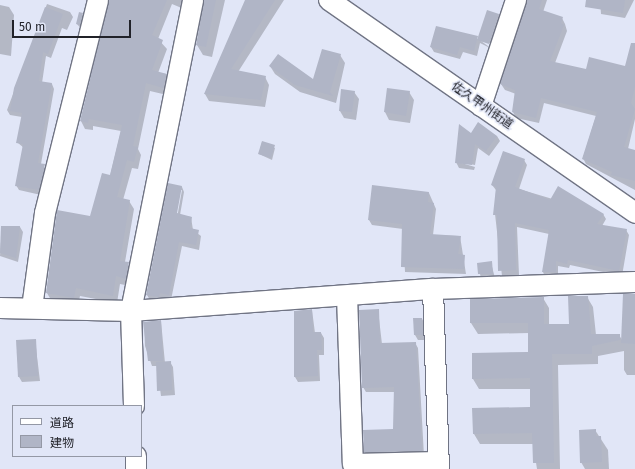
<!DOCTYPE html>
<meta charset="utf-8">
<style>
body{margin:0}
#map{position:relative;width:635px;height:469px;overflow:hidden;background:#e1e6f7;font-family:"Fira Sans","Noto Sans JP",sans-serif}
div>[style]{position:absolute}
.shadow>*{inset:0;background:#0003}
.building>*{inset:0;background:#b0b5c6}
.roads{filter:drop-shadow(1px 0 #707484) drop-shadow(-1px 0 #707484) drop-shadow(0 1px #707484) drop-shadow(0 -1px #707484)}
.minor>*{height:20px;margin:-10px;padding:0 10px;transform-origin:10px;border-radius:10px;background:#fff}
span{translate:-50% -50%;white-space:nowrap;text-align:center;line-height:1.15;-webkit-text-stroke:3px #e1e6f7;paint-order:stroke}
.street-label{font-size:12px;color:#212229}
.legend{position:absolute;left:12px;top:405px;width:130px;height:52px;box-sizing:border-box;background:#e1e6f7;border:1px solid #9498a5;margin:0;padding:5px 7px;list-style:none;font-size:12px;color:#212229}
.legend li{display:flex;align-items:center;gap:8px;height:20px}
.legend b{width:20px;border:1px solid #9498a5}
.scale{position:absolute;left:12px;top:20px;width:119px;height:18px;box-sizing:border-box;border:2px solid #212229;border-top:0;padding-left:5px;font-size:12px;line-height:14px;white-space:nowrap;color:#212229;-webkit-text-stroke:3px #e1e6f7;paint-order:stroke}
</style>
<div id="map">
<div class="shadow">
<i style="clip-path:polygon(109px 0,188px 0,184px 9px,172px 4px,158px 39px,167px 49px,158px 73px,166px 74px,170px 82px,167px 95px,150px 91px,138px 149px,141px 155px,138px 169px,132px 168px,123px 200px,129px 201px,134px 209px,125px 262px,133px 271px,130px 286px,120px 284px,117px 303px,80px 296px,78px 305px,51px 300px,47px 293px,91px 218px,110px 176px,121px 131px,93px 126px,93px 130px,85px 129px,81px 121px)"></i>
<i style="clip-path:polygon(204px 0,225px 0,212px 57px,203px 55px,197px 45px)"></i>
<i style="clip-path:polygon(249px 0,284px 0,238px 72px,265px 77px,269px 85px,265px 107px,209px 101px,205px 94px)"></i>
<i style="clip-path:polygon(527px 0,547px 0,543px 12px,562px 18px,565px 24px,567px 31px,555px 63px,587px 71px,625px 68px,635px 45px,635px 119px,628px 149px,635px 151px,635px 190px,586px 164px,583px 158px,596px 116px,544px 103px,539px 123px,516px 118px,513px 112px,516px 94px,505px 90px,501px 84px)"></i>
<i style="clip-path:polygon(600px 0,634px 0,625px 18px,601px 14px)"></i>
<i style="clip-path:polygon(47px 4px,70px 12px,73px 17px,67px 30px,62px 28px,51px 58px,46px 56px,42px 83px,52px 84px,54px 89px,41px 164px,47px 170px,41px 195px,19px 190px,16px 185px,24px 148px,18px 143px,22px 117px,10px 115px,7px 110px)"></i>
<i style="clip-path:polygon(0 5px,9px 7px,14px 15px,11px 56px,0 54px)"></i>
<i style="clip-path:polygon(82px 14px,85px 19px,82px 30px,77px 24px)"></i>
<i style="clip-path:polygon(499px 14px,502px 19px,493px 44px,481px 41px,492px 49px,480px 43px,477px 56px,463px 52px,460px 59px,434px 52px,431px 47px,479px 39px)"></i>
<i style="clip-path:polygon(340px 55px,345px 63px,336px 103px,300px 92px,275px 74px,270px 66px,313px 81px)"></i>
<i style="clip-path:polygon(388px 89px,409px 92px,414px 100px,410px 123px,389px 120px,385px 112px)"></i>
<i style="clip-path:polygon(354px 92px,359px 99px,356px 120px,344px 118px,340px 111px)"></i>
<i style="clip-path:polygon(471px 134px,497px 136px,500px 141px,489px 156px,478px 148px,475px 165px,458px 162px,475px 167px,474px 170px,459px 168px,456px 162px)"></i>
<i style="clip-path:polygon(262px 142px,275px 148px,272px 160px,259px 154px)"></i>
<i style="clip-path:polygon(524px 160px,527px 165px,519px 189px,603px 214px,606px 219px,602px 226px,626px 230px,629px 235px,622px 276px,570px 265px,569px 268px,558px 266px,558px 277px,545px 277px,543px 272px,549px 234px,517px 227px,519px 275px,502px 276px,495px 214px,496px 190px,492px 185px)"></i>
<i style="clip-path:polygon(evenodd,169px 185px,182px 187px,184px 192px,180px 215px,191px 217px,193px 230px,201px 236px,199px 250px,182px 246px,171px 300px,162px 298px,162px 302px,150px 300px,147px 295px,169px 185px,180px 190px,182px 190px,177px 218px,175px 218px,180px 190px)"></i>
<i style="clip-path:polygon(429px 193px,436px 209px,433px 235px,460px 236px,466px 274px,405px 272px,403px 229px,372px 225px,369px 220px)"></i>
<i style="clip-path:polygon(2px 227px,20px 227px,23px 232px,18px 262px,0 256px)"></i>
<i style="clip-path:polygon(478px 263px,491px 263px,495px 278px,481px 279px)"></i>
<i style="clip-path:polygon(624px 295px,635px 295px,635px 375px,627px 375px,624px 370px,624px 351px,598px 356px,598px 364px,558px 365px,560px 469px,537px 469px,533px 444px,480px 444px,474px 434px,531px 408px,531px 389px,479px 389px,473px 379px,529px 353px,529px 333px,478px 334px,471px 323px,471px 300px,543px 298px,549px 308px,549px 325px,570px 325px,587px 297px,593px 307px,596px 335px,619px 335px,624px 343px)"></i>
<i style="clip-path:polygon(312px 310px,315px 333px,321px 333px,324px 338px,324px 355px,319px 355px,320px 381px,298px 382px,295px 377px)"></i>
<i style="clip-path:polygon(378px 310px,382px 344px,415px 343px,418px 348px,424px 456px,368px 457px,365px 452px,394px 430px,395px 392px,366px 392px,363px 387px)"></i>
<i style="clip-path:polygon(414px 319px,422px 319px,425px 324px,425px 340px,418px 340px,415px 335px)"></i>
<i style="clip-path:polygon(161px 321px,165px 363px,170px 362px,173px 367px,175px 395px,161px 396px,157px 366px,152px 366px,145px 346px,144px 323px)"></i>
<i style="clip-path:polygon(35px 340px,40px 381px,22px 382px,19px 377px)"></i>
<i style="clip-path:polygon(595px 430px,608px 450px,609px 469px,585px 469px,581px 462px)"></i>
</div>
<div class="building">
<i style="clip-path:polygon(109px 0,167px 0,152px 35px,163px 40px,152px 70px,167px 74px,163px 88px,146px 83px,133px 146px,138px 147px,134px 162px,127px 160px,117px 197px,130px 200px,120px 261px,129px 262px,126px 279px,116px 276px,113px 296px,76px 288px,74px 298px,46px 293px,57px 210px,90px 216px,102px 173px,110px 175px,122px 125px,89px 119px,88px 123px,80px 121px)"></i>
<i style="clip-path:polygon(204px 0,216px 0,206px 47px,196px 45px)"></i>
<i style="clip-path:polygon(245px 0,275px 0,231px 69px,266px 76px,261px 100px,204px 94px)"></i>
<i style="clip-path:polygon(527px 0,542px 0,539px 9px,563px 17px,561px 23px,564px 25px,550px 61px,586px 69px,589px 57px,625px 66px,631px 43px,635px 43px,635px 87px,631px 103px,635px 109px,624px 147px,635px 150px,635px 181px,611px 175px,612px 172px,582px 159px,597px 112px,541px 98px,536px 118px,512px 112px,515px 90px,500px 84px)"></i>
<i style="clip-path:polygon(586px 0,625px 0,623px 13px,585px 7px)"></i>
<i style="clip-path:polygon(45px 7px,63px 14px,48px 54px,43px 52px,39px 81px,52px 83px,38px 163px,45px 164px,39px 190px,15px 186px,23px 144px,16px 143px,22px 113px,10px 111px,14px 88px)"></i>
<i style="clip-path:polygon(487px 10px,499px 14px,489px 44px,477px 40px)"></i>
<i style="clip-path:polygon(79px 12px,83px 13px,80px 25px,76px 24px)"></i>
<i style="clip-path:polygon(436px 26px,478px 36px,474px 51px,460px 47px,457px 55px,430px 47px)"></i>
<i style="clip-path:polygon(322px 49px,341px 54px,330px 92px,333px 96px,295px 85px,269px 66px,278px 54px,313px 79px)"></i>
<i style="clip-path:polygon(387px 88px,410px 91px,406px 116px,384px 112px)"></i>
<i style="clip-path:polygon(341px 89px,355px 91px,352px 112px,339px 111px)"></i>
<i style="clip-path:polygon(478px 122px,497px 136px,486px 151px,475px 144px,472px 165px,455px 163px,459px 124px,471px 133px)"></i>
<i style="clip-path:polygon(262px 141px,275px 145px,271px 158px,258px 154px)"></i>
<i style="clip-path:polygon(503px 151px,525px 159px,515px 187px,550px 200px,558px 186px,604px 214px,597px 224px,627px 229px,619px 271px,568px 260px,567px 264px,556px 261px,556px 272px,542px 272px,549px 230px,515px 223px,516px 270px,498px 271px,497px 215px,493px 215px,496px 187px,491px 185px)"></i>
<i style="clip-path:polygon(168px 183px,182px 186px,177px 213px,192px 217px,190px 228px,199px 230px,196px 245px,179px 242px,169px 295px,160px 293px,159px 297px,146px 295px)"></i>
<i style="clip-path:polygon(372px 185px,429px 192px,428px 202px,434px 203px,430px 234px,461px 236px,458px 254px,465px 255px,464px 269px,401px 267px,402px 224px,368px 220px)"></i>
<i style="clip-path:polygon(1px 226px,20px 226px,16px 258px,0 253px)"></i>
<i style="clip-path:polygon(492px 261px,493px 274px,478px 274px,477px 263px)"></i>
<i style="clip-path:polygon(623px 294px,635px 294px,635px 344px,621px 343px)"></i>
<i style="clip-path:polygon(568px 296px,588px 296px,591px 334px,620px 334px,620px 340px,592px 346px,592px 354px,552px 354px,554px 463px,533px 463px,532px 433px,473px 434px,472px 408px,530px 407px,530px 378px,472px 379px,472px 353px,528px 352px,528px 323px,470px 323px,470px 299px,544px 297px,544px 324px,569px 324px)"></i>
<i style="clip-path:polygon(312px 309px,313px 332px,321px 332px,322px 350px,317px 350px,318px 376px,294px 377px,294px 311px)"></i>
<i style="clip-path:polygon(379px 309px,380px 343px,416px 342px,422px 451px,364px 452px,363px 430px,393px 429px,394px 387px,362px 388px,359px 310px)"></i>
<i style="clip-path:polygon(413px 318px,422px 318px,423px 335px,414px 335px)"></i>
<i style="clip-path:polygon(161px 320px,163px 361px,148px 361px,143px 322px)"></i>
<i style="clip-path:polygon(36px 339px,38px 376px,18px 377px,16px 340px)"></i>
<i style="clip-path:polygon(171px 361px,172px 390px,157px 391px,156px 362px)"></i>
<i style="clip-path:polygon(596px 429px,596px 436px,601px 436px,602px 462px,580px 463px,579px 430px)"></i>
</div>
<div class="roads">
<div class="minor">
<i style="left:329px;top:0;width:373px;rotate:34.8deg"></i>
<i style="left:481px;top:106px;width:112px;rotate:-71.7deg"></i>
<i style="left:433px;top:289px;width:180px;rotate:88.1deg"></i>
<i style="left:347px;top:296px;width:168px;rotate:88deg"></i>
<i style="left:353px;top:464px;width:85px;rotate:-1.3deg"></i>
<i style="left:0;top:308px;width:131px;rotate:1.3deg"></i>
<i style="left:131px;top:311px;width:303px;rotate:-4.2deg"></i>
<i style="left:433px;top:289px;width:202px;rotate:-2deg"></i>
<i style="left:32px;top:308px;width:96px;rotate:-82.2deg"></i>
<i style="left:45px;top:213px;width:219px;rotate:-76deg"></i>
<i style="left:134px;top:406px;width:95px;rotate:-91.8deg"></i>
<i style="left:131px;top:311px;width:317px;rotate:-78.7deg"></i>
<i style="left:136px;top:456px;width:13px;rotate:90deg"></i>
</div>
</div>
<div class="street-label">
<span style="left:482px;top:106px;rotate:35deg">佐久甲州街道</span>
</div>
<ul class="legend">
<li><b style="height:5px;background:#fff"></b>道路</li>
<li><b style="height:11px;background:#b0b5c6"></b>建物</li>
</ul>
<div class="scale">50 m</div>
</div>
